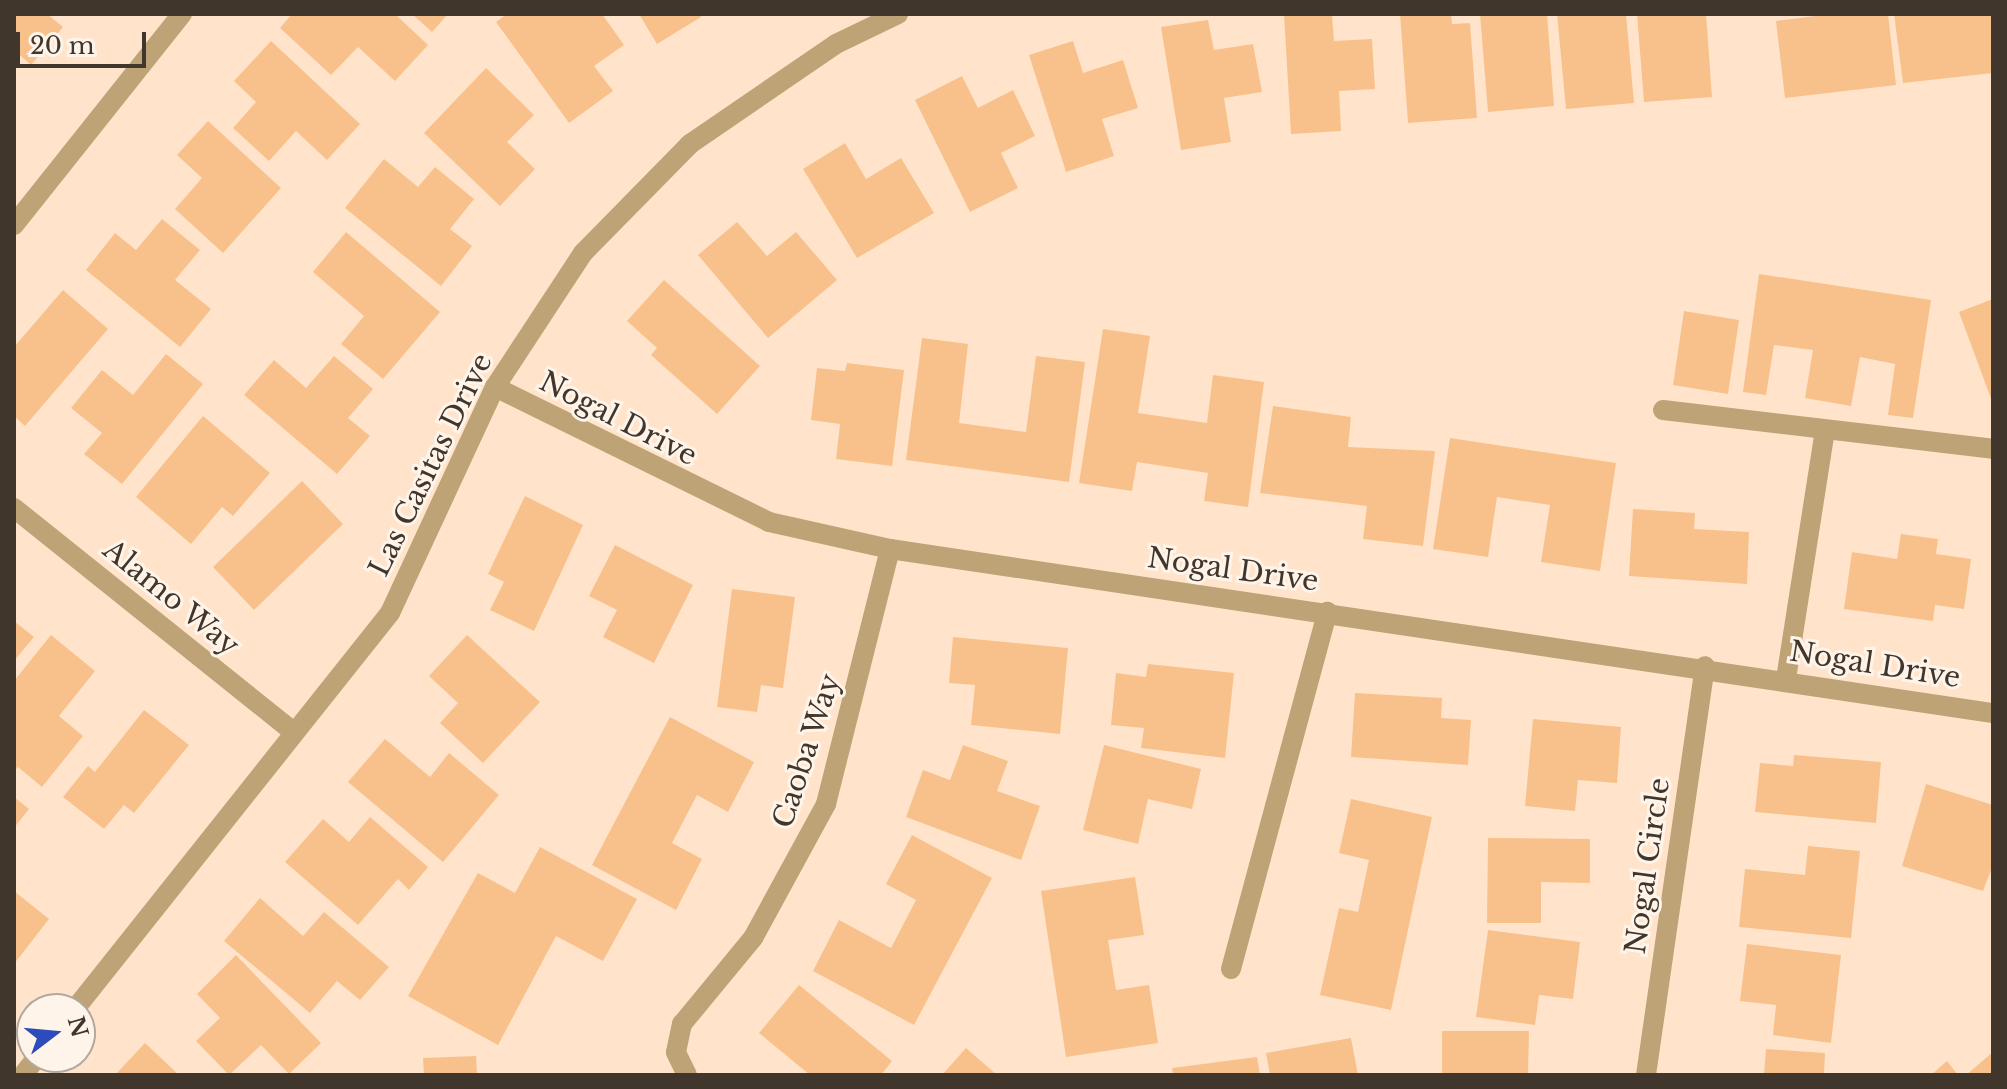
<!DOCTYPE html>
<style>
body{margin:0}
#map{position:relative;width:2007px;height:1089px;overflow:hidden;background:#ffe4cb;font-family:"Libre Baskerville",serif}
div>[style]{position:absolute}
.building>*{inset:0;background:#f8c18c}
.service>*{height:20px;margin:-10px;padding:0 10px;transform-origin:10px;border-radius:10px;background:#bea376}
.minor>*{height:20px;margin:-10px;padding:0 10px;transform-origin:10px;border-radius:10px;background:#bea376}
span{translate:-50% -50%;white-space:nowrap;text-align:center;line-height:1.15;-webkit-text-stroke:6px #fff4ea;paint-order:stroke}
.street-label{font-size:28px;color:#40362c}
.frame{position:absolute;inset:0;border:16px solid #40362c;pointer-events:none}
.north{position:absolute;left:16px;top:993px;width:80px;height:80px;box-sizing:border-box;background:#fff4ea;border:2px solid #b3a89e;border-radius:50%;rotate:74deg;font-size:22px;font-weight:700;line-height:32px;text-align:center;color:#40362c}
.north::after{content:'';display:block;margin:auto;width:28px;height:36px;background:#2d4bbb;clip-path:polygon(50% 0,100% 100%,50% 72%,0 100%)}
.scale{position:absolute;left:16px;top:32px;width:130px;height:36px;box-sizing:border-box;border:4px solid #40362c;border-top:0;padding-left:10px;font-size:24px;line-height:28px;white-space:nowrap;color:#40362c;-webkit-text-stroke:6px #fff4ea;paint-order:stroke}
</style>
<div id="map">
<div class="building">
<i style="clip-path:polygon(14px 14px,47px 14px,63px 27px,31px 65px,14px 50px)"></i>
<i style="clip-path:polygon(292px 14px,395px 14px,428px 45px,395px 81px,358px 47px,331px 75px,280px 28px)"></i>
<i style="clip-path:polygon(412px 14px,448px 14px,432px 32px)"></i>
<i style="clip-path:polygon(507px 14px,602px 14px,624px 45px,594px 66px,613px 91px,569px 123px,496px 22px)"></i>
<i style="clip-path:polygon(639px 14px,699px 14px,701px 17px,657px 44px)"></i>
<i style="clip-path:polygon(1284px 14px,1332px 14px,1334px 41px,1372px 39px,1375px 89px,1339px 91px,1341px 131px,1291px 134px)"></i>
<i style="clip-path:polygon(1400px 14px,1451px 14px,1452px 24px,1470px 23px,1477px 118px,1408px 123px)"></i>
<i style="clip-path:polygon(1480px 14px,1547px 14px,1554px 106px,1488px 112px)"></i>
<i style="clip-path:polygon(1557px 14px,1626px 14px,1634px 103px,1566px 109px)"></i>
<i style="clip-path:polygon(1637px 14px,1706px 14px,1712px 97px,1644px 102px)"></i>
<i style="clip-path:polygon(1831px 14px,1888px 14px,1896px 85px,1785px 98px,1776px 21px)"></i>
<i style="clip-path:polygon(1894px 14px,1993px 14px,1993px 73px,1903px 83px)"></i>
<i style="clip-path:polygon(1208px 20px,1214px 50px,1253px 44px,1262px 92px,1224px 98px,1231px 142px,1181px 150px,1161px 27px)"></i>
<i style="clip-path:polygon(271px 41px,360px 124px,327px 160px,296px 131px,269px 161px,233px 128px,256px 102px,234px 81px)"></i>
<i style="clip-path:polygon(1073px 41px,1083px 73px,1123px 60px,1138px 108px,1102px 119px,1114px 156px,1066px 172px,1029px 55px)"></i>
<i style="clip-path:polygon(486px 68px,534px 115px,507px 142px,535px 169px,500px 206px,424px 133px)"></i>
<i style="clip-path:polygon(962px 76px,978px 108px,1013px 90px,1035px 136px,1001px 153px,1018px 188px,970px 212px,915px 100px)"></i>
<i style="clip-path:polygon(208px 121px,281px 188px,223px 253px,175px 209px,202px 178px,177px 155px)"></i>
<i style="clip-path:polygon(845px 143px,866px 179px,901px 158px,934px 213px,857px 258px,803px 169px)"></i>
<i style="clip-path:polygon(384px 159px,418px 187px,435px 167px,474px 199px,450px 229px,472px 246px,441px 286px,345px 208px)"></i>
<i style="clip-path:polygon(162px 219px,200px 250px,175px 280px,211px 309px,180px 347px,86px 270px,115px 233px,136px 250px)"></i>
<i style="clip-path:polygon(737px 222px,767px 256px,796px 232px,837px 280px,768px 338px,698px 255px)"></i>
<i style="clip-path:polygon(346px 232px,440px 312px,383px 379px,341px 344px,364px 316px,313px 272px)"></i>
<i style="clip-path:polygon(1759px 274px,1931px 300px,1913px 418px,1888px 415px,1895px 364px,1860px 357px,1851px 406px,1805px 398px,1813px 350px,1774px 345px,1766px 395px,1743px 392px)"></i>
<i style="clip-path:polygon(664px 280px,760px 366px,717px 414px,651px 355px,657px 348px,627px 321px)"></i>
<i style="clip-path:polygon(63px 290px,108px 329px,25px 426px,14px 416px,14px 347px)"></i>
<i style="clip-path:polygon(1993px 299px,1993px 404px,1959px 312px)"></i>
<i style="clip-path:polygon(1684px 311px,1739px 320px,1728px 394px,1673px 385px)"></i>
<i style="clip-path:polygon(1103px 329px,1150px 336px,1138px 413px,1207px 423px,1213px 375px,1264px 382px,1248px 507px,1204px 501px,1208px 473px,1137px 462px,1132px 491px,1079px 483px)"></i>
<i style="clip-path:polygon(922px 338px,968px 344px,959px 423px,1026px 432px,1036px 356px,1085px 362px,1069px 482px,906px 460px)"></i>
<i style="clip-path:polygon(166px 354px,203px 384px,122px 484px,84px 454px,102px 433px,71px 408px,102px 370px,133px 395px)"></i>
<i style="clip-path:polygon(334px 356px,373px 389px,348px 418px,370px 436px,337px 474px,244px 395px,274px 360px,306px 388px)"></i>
<i style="clip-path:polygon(847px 363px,904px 370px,892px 466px,836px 459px,840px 424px,811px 420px,817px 368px,845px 371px)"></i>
<i style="clip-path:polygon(1273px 406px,1351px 417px,1348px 447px,1435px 451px,1423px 546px,1363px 539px,1367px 506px,1260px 493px)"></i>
<i style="clip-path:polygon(203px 416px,270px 473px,233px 516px,222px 507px,191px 544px,136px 497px)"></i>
<i style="clip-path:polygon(1450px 438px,1616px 463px,1600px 571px,1541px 562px,1550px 505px,1497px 497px,1488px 557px,1433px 549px)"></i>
<i style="clip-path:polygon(302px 481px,343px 524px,254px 610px,213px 567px)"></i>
<i style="clip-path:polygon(525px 496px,583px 525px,534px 631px,490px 610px,504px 582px,488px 574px)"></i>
<i style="clip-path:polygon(1633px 509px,1695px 513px,1694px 529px,1749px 532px,1747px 584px,1629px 576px)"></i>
<i style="clip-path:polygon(1901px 534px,1938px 539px,1936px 554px,1971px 559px,1964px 609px,1935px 605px,1933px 621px,1844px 609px,1852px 552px,1897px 559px)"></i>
<i style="clip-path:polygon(615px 545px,693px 585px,654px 663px,603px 637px,617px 610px,589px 596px)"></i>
<i style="clip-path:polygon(732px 589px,795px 597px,783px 688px,761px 685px,757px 712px,717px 707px)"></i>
<i style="clip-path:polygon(14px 621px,34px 637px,14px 661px)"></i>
<i style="clip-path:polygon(51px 635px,95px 671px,59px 716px,83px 736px,42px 787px,18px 767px,14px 771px,14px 681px)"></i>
<i style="clip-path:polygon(467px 635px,540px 702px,483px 763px,440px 723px,458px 703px,429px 676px)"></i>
<i style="clip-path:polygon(953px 637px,1068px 648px,1060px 734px,971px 725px,975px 685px,949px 683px)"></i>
<i style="clip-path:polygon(1148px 664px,1234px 673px,1225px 758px,1141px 748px,1144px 728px,1111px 725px,1116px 673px,1146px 677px)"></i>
<i style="clip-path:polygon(1355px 693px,1442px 698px,1441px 718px,1471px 720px,1468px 765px,1351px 757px)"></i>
<i style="clip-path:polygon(144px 710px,189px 745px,134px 813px,124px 805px,104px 829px,63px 797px,88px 766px,95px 772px)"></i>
<i style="clip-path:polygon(670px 717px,754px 762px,728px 812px,697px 795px,672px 843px,702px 859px,676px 910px,592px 865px)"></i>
<i style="clip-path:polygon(1533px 719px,1621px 727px,1617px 783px,1578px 780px,1575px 811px,1525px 806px)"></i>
<i style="clip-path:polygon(385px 739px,430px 777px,449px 753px,499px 795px,443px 862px,348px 782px)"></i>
<i style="clip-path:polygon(963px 745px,1008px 761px,997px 791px,1040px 806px,1021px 860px,906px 817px,923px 770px,950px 780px)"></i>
<i style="clip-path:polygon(1104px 745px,1201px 769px,1192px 809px,1148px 799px,1138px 844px,1083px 830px)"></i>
<i style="clip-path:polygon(1794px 755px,1881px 762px,1876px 823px,1755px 812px,1760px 763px,1793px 766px)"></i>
<i style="clip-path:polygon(1926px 784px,1993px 805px,1993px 865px,1983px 891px,1902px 866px)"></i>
<i style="clip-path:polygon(14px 797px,29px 809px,14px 828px)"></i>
<i style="clip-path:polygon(1351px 799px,1432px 817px,1391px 1010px,1320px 995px,1339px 908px,1358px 912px,1369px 860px,1339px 853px)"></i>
<i style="clip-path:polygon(370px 817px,428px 867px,409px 890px,398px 879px,358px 925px,285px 862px,323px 819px,349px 842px)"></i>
<i style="clip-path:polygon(912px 835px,992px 878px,914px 1025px,813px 971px,839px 920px,891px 948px,916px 900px,886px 884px)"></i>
<i style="clip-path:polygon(1488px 838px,1590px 839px,1590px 883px,1541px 882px,1541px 923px,1487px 923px)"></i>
<i style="clip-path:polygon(1808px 846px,1860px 851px,1851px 938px,1739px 927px,1745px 869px,1805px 875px)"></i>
<i style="clip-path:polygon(540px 847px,637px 899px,603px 961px,556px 936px,498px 1045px,408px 996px,478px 873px,515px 893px)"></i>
<i style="clip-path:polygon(1135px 877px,1144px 935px,1108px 940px,1116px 990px,1149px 985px,1158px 1043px,1066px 1057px,1041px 891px)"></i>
<i style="clip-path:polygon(14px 891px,49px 919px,14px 964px)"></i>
<i style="clip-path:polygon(260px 898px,303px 936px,324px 912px,389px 967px,360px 1000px,337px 981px,310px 1013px,224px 941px)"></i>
<i style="clip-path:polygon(1488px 930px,1580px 942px,1573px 999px,1539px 995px,1535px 1025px,1476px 1017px)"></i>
<i style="clip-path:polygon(1747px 944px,1841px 955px,1831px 1043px,1773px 1035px,1776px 1005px,1740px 1001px)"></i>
<i style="clip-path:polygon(236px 955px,321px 1043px,289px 1074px,261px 1045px,229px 1075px,196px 1041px,220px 1018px,197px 994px)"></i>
<i style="clip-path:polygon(799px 985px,892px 1061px,881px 1075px,810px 1075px,759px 1033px)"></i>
<i style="clip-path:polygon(1442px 1031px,1529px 1031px,1528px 1075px,1442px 1075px)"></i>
<i style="clip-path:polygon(1351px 1038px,1358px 1075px,1270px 1075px,1266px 1053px)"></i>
<i style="clip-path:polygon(145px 1043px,179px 1075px,115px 1075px)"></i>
<i style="clip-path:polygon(966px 1048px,997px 1075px,942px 1075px)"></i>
<i style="clip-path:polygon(1766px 1049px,1825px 1053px,1824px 1075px,1764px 1075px)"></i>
<i style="clip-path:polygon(1993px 1052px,1993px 1075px,1966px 1075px)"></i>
<i style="clip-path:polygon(476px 1056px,477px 1075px,424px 1075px,423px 1058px)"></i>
<i style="clip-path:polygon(1257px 1057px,1260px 1075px,1173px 1075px,1172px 1068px)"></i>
<i style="clip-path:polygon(1947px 1061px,1958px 1075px,1931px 1075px)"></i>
</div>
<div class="service">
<i style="left:1663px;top:410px;width:332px;rotate:6.7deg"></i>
<i style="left:1786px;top:679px;width:252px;rotate:-81.1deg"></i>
</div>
<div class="minor">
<i style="left:14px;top:225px;width:270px;rotate:-51.5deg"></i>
<i style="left:495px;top:387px;width:305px;rotate:26.2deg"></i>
<i style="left:769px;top:522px;width:124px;rotate:12.6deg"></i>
<i style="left:890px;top:549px;width:1115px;rotate:8.46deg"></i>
<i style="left:14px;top:508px;width:356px;rotate:38.7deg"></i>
<i style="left:1231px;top:969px;width:370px;rotate:-74.9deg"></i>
<i style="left:75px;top:1009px;width:506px;rotate:-51.5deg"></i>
<i style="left:390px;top:613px;width:249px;rotate:-65.1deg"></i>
<i style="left:495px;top:387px;width:160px;rotate:-56.7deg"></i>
<i style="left:583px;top:253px;width:153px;rotate:-45.5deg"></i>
<i style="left:690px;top:144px;width:177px;rotate:-34.4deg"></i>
<i style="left:836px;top:44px;width:69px;rotate:-25.8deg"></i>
<i style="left:23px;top:1075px;width:23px;rotate:-52deg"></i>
<i style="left:687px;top:1075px;width:25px;rotate:-116deg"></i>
<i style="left:676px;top:1052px;width:29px;rotate:-78deg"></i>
<i style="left:682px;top:1024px;width:112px;rotate:-50.5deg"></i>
<i style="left:753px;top:938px;width:153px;rotate:-61.4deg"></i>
<i style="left:826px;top:804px;width:263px;rotate:-75.9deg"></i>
<i style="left:1646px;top:1075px;width:413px;rotate:-81.8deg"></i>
</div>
<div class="street-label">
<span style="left:618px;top:419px;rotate:27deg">Nogal Drive</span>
<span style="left:431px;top:465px;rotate:-64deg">Las Casitas Drive</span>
<span style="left:1233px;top:570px;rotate:8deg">Nogal Drive</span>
<span style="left:171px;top:598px;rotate:39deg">Alamo Way</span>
<span style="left:1875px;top:665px;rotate:9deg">Nogal Drive</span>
<span style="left:807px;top:751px;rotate:-72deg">Caoba Way</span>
<span style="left:1648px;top:866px;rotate:-82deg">Nogal Circle</span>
</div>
<div class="frame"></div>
<div class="north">N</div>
<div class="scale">20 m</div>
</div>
